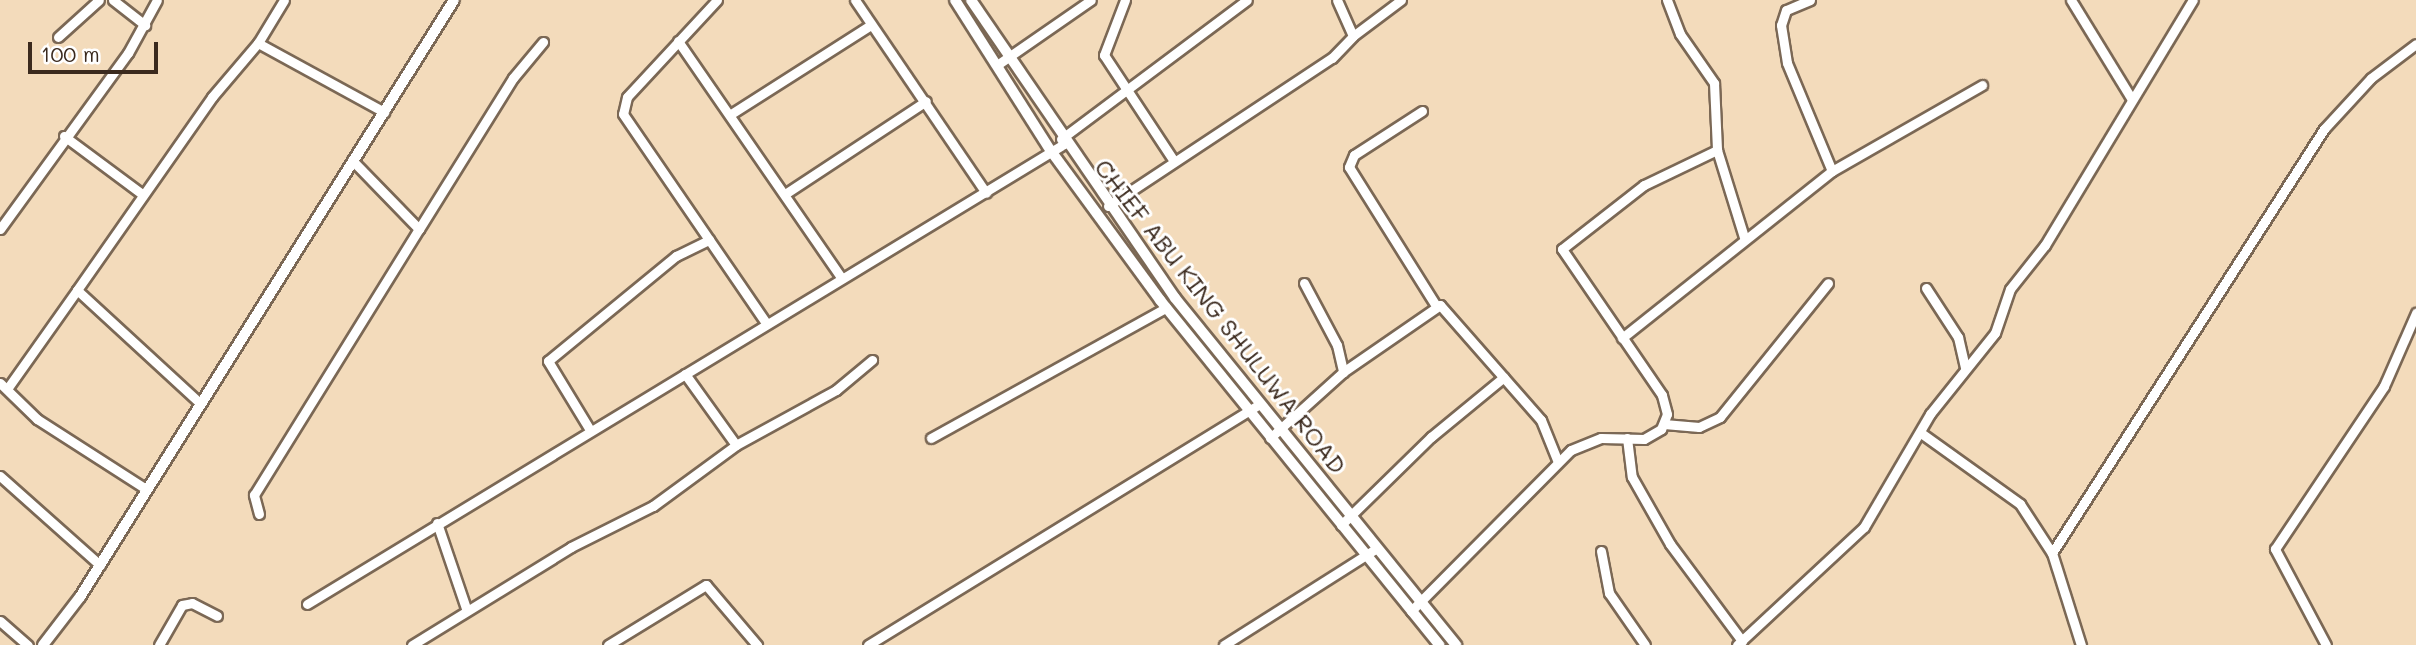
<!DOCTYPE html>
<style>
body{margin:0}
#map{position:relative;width:2416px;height:645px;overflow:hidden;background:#f3dbbb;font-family:Mali,sans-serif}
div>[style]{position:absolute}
.roads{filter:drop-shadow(2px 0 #7b6855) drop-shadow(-2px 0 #7b6855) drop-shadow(0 2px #7b6855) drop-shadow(0 -2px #7b6855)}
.minor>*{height:9px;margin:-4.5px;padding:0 4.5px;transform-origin:4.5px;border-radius:4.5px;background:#fff}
.tertiary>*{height:10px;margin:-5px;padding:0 5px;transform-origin:5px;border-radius:5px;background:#fff}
span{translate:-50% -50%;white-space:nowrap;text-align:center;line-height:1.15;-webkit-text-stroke:6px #fff;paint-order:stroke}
.street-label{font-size:24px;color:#3b2a1e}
.scale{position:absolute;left:28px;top:42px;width:130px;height:32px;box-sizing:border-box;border:4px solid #3b2a1e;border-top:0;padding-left:9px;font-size:21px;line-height:24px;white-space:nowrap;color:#3b2a1e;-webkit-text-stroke:5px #fff;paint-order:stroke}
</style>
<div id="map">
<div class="roads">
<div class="minor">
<i style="left:113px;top:0;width:41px;rotate:38deg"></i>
<i style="left:717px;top:0;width:132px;rotate:132.9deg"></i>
<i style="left:627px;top:97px;width:17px;rotate:103deg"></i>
<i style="left:623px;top:114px;width:251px;rotate:55.6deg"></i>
<i style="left:855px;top:0;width:233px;rotate:55.8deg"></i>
<i style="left:1125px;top:0;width:59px;rotate:110.9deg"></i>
<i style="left:1104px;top:55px;width:127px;rotate:56.6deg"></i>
<i style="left:1667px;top:0;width:36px;rotate:69deg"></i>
<i style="left:1680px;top:34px;width:60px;rotate:55.2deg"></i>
<i style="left:1714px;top:83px;width:67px;rotate:87.4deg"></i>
<i style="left:1717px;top:150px;width:91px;rotate:72.8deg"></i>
<i style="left:1810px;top:0;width:26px;rotate:157deg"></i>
<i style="left:1786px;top:10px;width:16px;rotate:108deg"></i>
<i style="left:1781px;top:25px;width:38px;rotate:81deg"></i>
<i style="left:1787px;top:63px;width:117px;rotate:67.4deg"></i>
<i style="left:2071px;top:0;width:115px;rotate:58.5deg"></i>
<i style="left:1353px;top:36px;width:60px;rotate:-36.9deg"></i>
<i style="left:58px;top:37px;width:55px;rotate:-42.1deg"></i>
<i style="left:678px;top:41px;width:287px;rotate:55.4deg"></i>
<i style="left:258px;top:43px;width:50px;rotate:-58.8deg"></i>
<i style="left:997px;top:65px;width:114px;rotate:-34.7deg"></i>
<i style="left:1422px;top:111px;width:81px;rotate:147.1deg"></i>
<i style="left:1354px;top:155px;width:13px;rotate:113deg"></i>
<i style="left:1349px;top:167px;width:162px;rotate:57.9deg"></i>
<i style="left:731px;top:114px;width:164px;rotate:-32.5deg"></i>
<i style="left:64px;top:136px;width:97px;rotate:36.6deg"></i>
<i style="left:1061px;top:139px;width:232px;rotate:-36.8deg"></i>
<i style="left:788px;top:192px;width:165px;rotate:-33.4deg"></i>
<i style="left:1108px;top:206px;width:268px;rotate:-33.5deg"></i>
<i style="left:1332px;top:58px;width:30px;rotate:-46deg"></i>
<i style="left:1353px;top:36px;width:39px;rotate:-114deg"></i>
<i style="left:0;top:229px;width:218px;rotate:-54deg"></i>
<i style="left:128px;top:53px;width:60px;rotate:-61.3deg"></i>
<i style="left:419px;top:229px;width:178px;rotate:-58.1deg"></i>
<i style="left:513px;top:78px;width:47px;rotate:-50.2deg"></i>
<i style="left:1304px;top:283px;width:70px;rotate:62deg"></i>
<i style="left:1337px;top:345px;width:28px;rotate:77deg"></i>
<i style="left:1926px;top:288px;width:59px;rotate:56.9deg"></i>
<i style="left:1958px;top:337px;width:32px;rotate:77deg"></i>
<i style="left:77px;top:290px;width:236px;rotate:-55deg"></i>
<i style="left:212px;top:97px;width:71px;rotate:-49.6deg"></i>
<i style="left:258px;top:43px;width:144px;rotate:28.7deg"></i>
<i style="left:1622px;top:338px;width:268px;rotate:-38.5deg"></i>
<i style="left:1832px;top:171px;width:173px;rotate:-29.8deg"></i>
<i style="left:685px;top:374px;width:87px;rotate:54.3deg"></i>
<i style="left:0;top:383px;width:52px;rotate:44.2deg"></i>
<i style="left:37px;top:419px;width:130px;rotate:32.7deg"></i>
<i style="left:7px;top:389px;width:121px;rotate:-54.7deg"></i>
<i style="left:77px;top:290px;width:168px;rotate:42.6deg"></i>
<i style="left:1664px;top:424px;width:35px;rotate:5deg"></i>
<i style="left:1699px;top:427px;width:23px;rotate:-25deg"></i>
<i style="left:1720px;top:417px;width:172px;rotate:-51.1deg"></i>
<i style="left:590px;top:430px;width:81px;rotate:-121.3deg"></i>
<i style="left:548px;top:361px;width:166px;rotate:-39.4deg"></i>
<i style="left:676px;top:256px;width:37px;rotate:-26deg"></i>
<i style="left:1921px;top:433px;width:122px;rotate:35.6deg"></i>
<i style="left:2020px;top:504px;width:59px;rotate:56.9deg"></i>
<i style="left:931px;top:438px;width:269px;rotate:-29deg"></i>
<i style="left:1270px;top:438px;width:98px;rotate:-42.1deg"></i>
<i style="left:1343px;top:372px;width:118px;rotate:-34.6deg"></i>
<i style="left:1440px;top:305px;width:153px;rotate:48.7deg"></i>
<i style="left:1541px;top:420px;width:45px;rotate:68deg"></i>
<i style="left:1627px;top:438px;width:39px;rotate:83deg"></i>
<i style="left:1632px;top:477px;width:77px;rotate:60.4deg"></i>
<i style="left:1670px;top:544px;width:121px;rotate:53.4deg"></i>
<i style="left:0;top:476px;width:134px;rotate:41.7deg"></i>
<i style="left:259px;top:514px;width:20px;rotate:-105deg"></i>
<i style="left:254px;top:495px;width:313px;rotate:-58.2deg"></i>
<i style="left:419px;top:229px;width:96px;rotate:-134.2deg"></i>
<i style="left:437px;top:523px;width:90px;rotate:71.2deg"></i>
<i style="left:1341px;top:525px;width:126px;rotate:-44.4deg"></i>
<i style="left:1431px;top:437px;width:94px;rotate:-39.4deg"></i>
<i style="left:1601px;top:551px;width:43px;rotate:79.2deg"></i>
<i style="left:1609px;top:593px;width:63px;rotate:55.3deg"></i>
<i style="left:307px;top:604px;width:886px;rotate:-31.29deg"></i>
<i style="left:1411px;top:611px;width:227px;rotate:-45.2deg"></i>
<i style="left:1571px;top:450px;width:32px;rotate:-22deg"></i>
<i style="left:1601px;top:438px;width:43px;rotate:1.3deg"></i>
<i style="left:1644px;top:439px;width:20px;rotate:-30deg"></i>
<i style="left:1661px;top:429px;width:16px;rotate:-68deg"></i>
<i style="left:1667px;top:414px;width:20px;rotate:-105deg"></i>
<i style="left:1662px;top:395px;width:177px;rotate:-124.4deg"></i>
<i style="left:1562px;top:249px;width:104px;rotate:-38deg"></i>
<i style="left:1644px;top:185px;width:81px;rotate:-25.6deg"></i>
<i style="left:0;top:621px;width:37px;rotate:41deg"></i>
<i style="left:159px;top:645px;width:46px;rotate:-60.1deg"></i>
<i style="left:182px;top:605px;width:10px;rotate:-11deg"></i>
<i style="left:192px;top:603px;width:28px;rotate:27deg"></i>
<i style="left:412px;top:645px;width:187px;rotate:-31.6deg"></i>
<i style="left:571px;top:547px;width:92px;rotate:-26.6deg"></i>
<i style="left:653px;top:506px;width:103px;rotate:-36.3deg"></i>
<i style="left:736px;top:445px;width:114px;rotate:-28.8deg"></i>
<i style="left:836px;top:390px;width:47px;rotate:-39.8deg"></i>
<i style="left:608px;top:645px;width:115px;rotate:-31.5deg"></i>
<i style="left:706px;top:585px;width:79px;rotate:49.6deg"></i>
<i style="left:868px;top:645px;width:458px;rotate:-31.6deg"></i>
<i style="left:1224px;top:645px;width:179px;rotate:-32.4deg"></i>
<i style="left:1737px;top:645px;width:173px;rotate:-42.9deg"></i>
<i style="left:1864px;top:527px;width:131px;rotate:-59.7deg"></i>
<i style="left:1930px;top:414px;width:104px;rotate:-51.3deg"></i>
<i style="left:1995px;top:333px;width:46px;rotate:-71.2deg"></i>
<i style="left:2010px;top:289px;width:56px;rotate:-51.5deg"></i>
<i style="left:2045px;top:245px;width:286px;rotate:-58.9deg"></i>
<i style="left:2081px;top:645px;width:96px;rotate:-107.5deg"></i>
<i style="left:2052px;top:553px;width:504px;rotate:-57.32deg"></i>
<i style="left:2324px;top:129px;width:69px;rotate:-47.3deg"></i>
<i style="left:2371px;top:78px;width:56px;rotate:-37.1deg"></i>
<i style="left:2326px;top:645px;width:109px;rotate:-118deg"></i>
<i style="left:2275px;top:549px;width:196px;rotate:-56.2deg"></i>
<i style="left:2384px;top:386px;width:80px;rotate:-66.3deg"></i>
</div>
<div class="tertiary">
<i style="left:955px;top:0;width:179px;rotate:57.6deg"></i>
<i style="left:1051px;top:151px;width:185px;rotate:53.8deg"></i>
<i style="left:1160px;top:300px;width:444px;rotate:51deg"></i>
<i style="left:971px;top:0;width:361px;rotate:55.6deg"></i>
<i style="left:1175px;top:298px;width:447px;rotate:51deg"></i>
<i style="left:43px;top:645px;width:61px;rotate:-52.4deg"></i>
<i style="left:80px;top:597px;width:704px;rotate:-57.93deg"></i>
</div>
</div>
<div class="street-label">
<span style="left:1221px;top:316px;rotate:52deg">CHIEF ABU KING SHULUWA ROAD</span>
</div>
<div class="scale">100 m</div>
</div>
